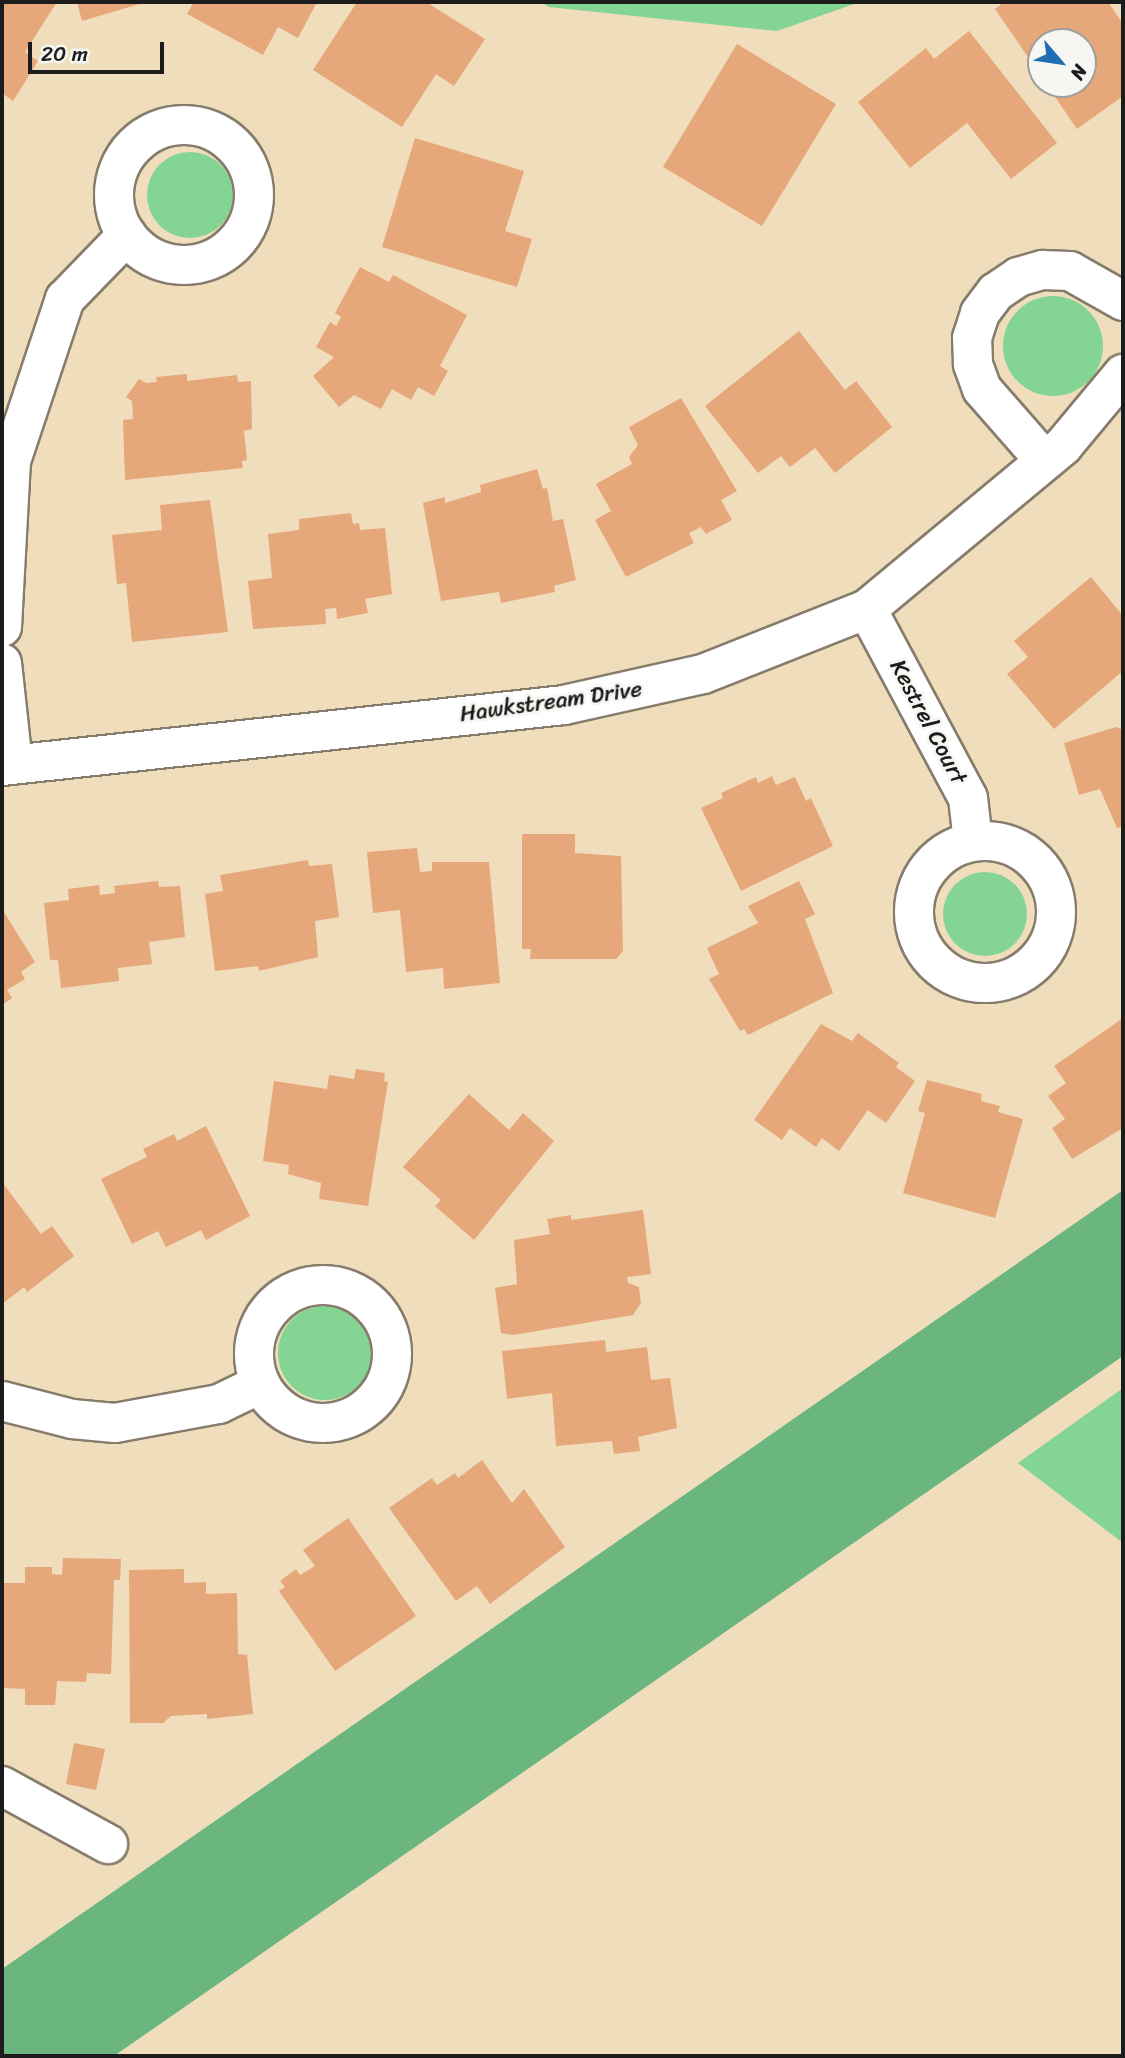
<!DOCTYPE html>
<style>
body{margin:0}
#map{position:relative;width:1125px;height:2058px;overflow:hidden;background:#f0ddbc;font-family:Sriracha,sans-serif}
div>[style]{position:absolute}
.green>*{inset:0;background:#84d494}
.round{border-radius:50%}
.forest>*{inset:0;background:#6bb67e}
.building>*{inset:0;background:#e6a77a}
.roads{filter:drop-shadow(2px 0 #867c6c) drop-shadow(-2px 0 #867c6c) drop-shadow(0 2px #867c6c) drop-shadow(0 -2px #867c6c)}
.minor>*{height:38px;margin:-19px;padding:0 19px;transform-origin:19px;border-radius:19px;background:#fff}
.minor>.ring{margin:-19px;padding:0;box-sizing:content-box;background:none;border:38px solid #fff;border-radius:50%}
span{translate:-50% -50%;white-space:nowrap;text-align:center;line-height:1.15;-webkit-text-stroke:6px #f6f6f2;paint-order:stroke}
.street-label{font-size:23px;color:#1c1c1c}
.frame{position:absolute;inset:0;border:4px solid #1c1c1c;pointer-events:none}
.north{position:absolute;left:1027px;top:28px;width:70px;height:70px;box-sizing:border-box;background:#f6f6f2;border:2px solid #9f9f9c;border-radius:50%;rotate:119deg;font-size:19px;font-weight:700;line-height:28px;text-align:center;color:#1c1c1c}
.north::after{content:'';display:block;margin:auto;width:24px;height:32px;background:#1f6fb2;clip-path:polygon(50% 0,100% 100%,50% 72%,0 100%)}
.scale{position:absolute;left:28px;top:42px;width:136px;height:32px;box-sizing:border-box;border:4px solid #1c1c1c;border-top:0;padding-left:9px;font-size:21px;line-height:24px;white-space:nowrap;color:#1c1c1c;-webkit-text-stroke:5px #f6f6f2;paint-order:stroke}
</style>
<div id="map">
<div class="green">
<i style="clip-path:polygon(540px 2px,860px 2px,777px 31px,549px 7px)"></i>
<i class="round" style="left:147px;top:152px;width:86px;height:86px"></i>
<i class="round" style="left:1003px;top:296px;width:100px;height:100px"></i>
<i class="round" style="left:943px;top:872px;width:84px;height:84px"></i>
<i class="round" style="left:278px;top:1306px;width:94px;height:94px"></i>
<i style="clip-path:polygon(1123px 1388px,1123px 1543px,1018px 1463px)"></i>
</div>
<div class="forest">
<i style="clip-path:polygon(1123px 1190px,1123px 1356px,114px 2056px,2px 2056px,2px 1969px)"></i>
</div>
<div class="building">
<i style="clip-path:polygon(2px 2px,57px 2px,25px 52px,38px 61px,13px 101px,2px 93px)"></i>
<i style="clip-path:polygon(77px 2px,146px 2px,82px 21px)"></i>
<i style="clip-path:polygon(194px 2px,317px 2px,298px 38px,278px 27px,263px 55px,187px 14px)"></i>
<i style="clip-path:polygon(357px 2px,426px 2px,485px 39px,454px 86px,436px 74px,402px 127px,313px 70px)"></i>
<i style="clip-path:polygon(1004px 2px,1108px 2px,1123px 24px,1123px 96px,1077px 129px,1046px 84px,1083px 84px,1083px 42px,1041px 42px,1041px 76px,995px 9px)"></i>
<i style="clip-path:polygon(969px 31px,1057px 143px,1011px 179px,967px 123px,910px 168px,858px 102px,926px 48px,934px 59px)"></i>
<i style="clip-path:polygon(737px 44px,836px 104px,762px 226px,663px 167px)"></i>
<i style="clip-path:polygon(415px 138px,524px 171px,505px 231px,532px 239px,517px 287px,382px 247px)"></i>
<i style="clip-path:polygon(360px 267px,389px 282px,393px 275px,467px 315px,440px 366px,448px 371px,434px 396px,418px 387px,411px 400px,392px 389px,381px 409px,354px 395px,339px 407px,313px 376px,334px 357px,316px 347px,330px 322px,336px 326px,341px 317px,335px 313px)"></i>
<i style="clip-path:polygon(799px 331px,845px 390px,856px 381px,892px 427px,835px 473px,815px 448px,790px 467px,781px 456px,758px 473px,705px 406px)"></i>
<i style="clip-path:polygon(187px 374px,187px 381px,237px 375px,238px 382px,251px 381px,252px 429px,244px 431px,247px 460px,242px 461px,243px 468px,125px 480px,123px 420px,133px 419px,132px 401px,126px 397px,139px 379px,146px 383px,157px 382px,156px 377px)"></i>
<i style="clip-path:polygon(681px 398px,737px 491px,721px 500px,732px 520px,706px 534px,701px 527px,689px 533px,694px 543px,626px 577px,595px 520px,611px 511px,596px 484px,632px 464px,629px 457px,638px 445px,629px 427px)"></i>
<i style="clip-path:polygon(537px 469px,543px 489px,547px 488px,553px 521px,563px 519px,576px 580px,554px 586px,555px 592px,501px 603px,499px 592px,441px 601px,423px 503px,445px 497px,445px 503px,481px 492px,480px 485px)"></i>
<i style="clip-path:polygon(210px 500px,228px 632px,132px 642px,126px 583px,117px 584px,112px 535px,162px 530px,160px 505px)"></i>
<i style="clip-path:polygon(351px 513px,353px 524px,359px 523px,360px 530px,385px 528px,392px 594px,365px 599px,368px 613px,337px 619px,336px 608px,325px 609px,326px 624px,253px 629px,248px 581px,272px 578px,268px 534px,299px 530px,299px 519px)"></i>
<i style="clip-path:polygon(1091px 577px,1123px 616px,1123px 671px,1054px 729px,1007px 674px,1028px 657px,1014px 641px)"></i>
<i style="clip-path:polygon(1116px 727px,1123px 730px,1123px 826px,1117px 828px,1100px 789px,1079px 795px,1064px 743px)"></i>
<i style="clip-path:polygon(772px 776px,776px 785px,795px 777px,806px 801px,811px 798px,833px 846px,741px 891px,701px 808px,723px 798px,721px 793px,756px 777px,758px 783px)"></i>
<i style="clip-path:polygon(522px 834px,575px 834px,575px 853px,621px 856px,623px 951px,616px 959px,530px 959px,531px 949px,522px 949px)"></i>
<i style="clip-path:polygon(417px 848px,420px 872px,432px 871px,432px 862px,489px 862px,500px 983px,444px 989px,443px 968px,406px 972px,400px 910px,373px 913px,367px 852px)"></i>
<i style="clip-path:polygon(308px 860px,309px 866px,332px 864px,339px 917px,315px 921px,318px 957px,259px 971px,258px 966px,215px 971px,205px 894px,223px 891px,220px 875px)"></i>
<i style="clip-path:polygon(158px 881px,159px 887px,180px 886px,185px 937px,149px 942px,152px 964px,118px 968px,119px 981px,61px 988px,58px 960px,50px 960px,44px 903px,69px 900px,68px 889px,99px 885px,100px 895px,115px 893px,114px 886px)"></i>
<i style="clip-path:polygon(799px 881px,815px 914px,805px 919px,833px 993px,748px 1035px,744px 1029px,740px 1031px,709px 979px,719px 974px,707px 948px,758px 923px,748px 906px)"></i>
<i style="clip-path:polygon(2px 909px,35px 962px,21px 972px,25px 979px,7px 990px,12px 998px,2px 1005px)"></i>
<i style="clip-path:polygon(1123px 1018px,1123px 1128px,1072px 1159px,1052px 1128px,1065px 1119px,1048px 1096px,1066px 1083px,1054px 1066px)"></i>
<i style="clip-path:polygon(821px 1024px,852px 1041px,858px 1033px,899px 1063px,896px 1067px,915px 1081px,886px 1123px,868px 1110px,839px 1151px,822px 1138px,816px 1147px,790px 1128px,782px 1140px,754px 1120px)"></i>
<i style="clip-path:polygon(356px 1069px,385px 1073px,384px 1081px,388px 1082px,368px 1206px,319px 1199px,321px 1183px,288px 1174px,289px 1165px,263px 1161px,274px 1081px,327px 1089px,329px 1075px,354px 1079px)"></i>
<i style="clip-path:polygon(927px 1080px,982px 1094px,981px 1101px,1000px 1106px,998px 1112px,1023px 1119px,995px 1218px,903px 1193px,925px 1113px,918px 1111px)"></i>
<i style="clip-path:polygon(469px 1094px,509px 1130px,523px 1113px,554px 1141px,474px 1240px,435px 1206px,441px 1200px,403px 1167px)"></i>
<i style="clip-path:polygon(206px 1126px,250px 1216px,206px 1240px,201px 1230px,166px 1247px,158px 1231px,132px 1244px,101px 1179px,147px 1157px,143px 1149px,174px 1134px,177px 1141px)"></i>
<i style="clip-path:polygon(2px 1182px,41px 1234px,52px 1226px,74px 1256px,27px 1292px,24px 1287px,2px 1304px)"></i>
<i style="clip-path:polygon(643px 1210px,651px 1274px,627px 1277px,628px 1283px,639px 1287px,641px 1303px,633px 1315px,513px 1335px,501px 1333px,495px 1288px,517px 1284px,514px 1240px,550px 1234px,547px 1219px,571px 1215px,571px 1220px)"></i>
<i style="clip-path:polygon(605px 1340px,606px 1352px,647px 1347px,651px 1380px,670px 1378px,677px 1428px,638px 1437px,640px 1451px,614px 1454px,612px 1441px,556px 1446px,552px 1393px,507px 1399px,502px 1351px)"></i>
<i style="clip-path:polygon(482px 1460px,512px 1503px,524px 1489px,565px 1547px,490px 1604px,477px 1586px,456px 1601px,389px 1508px,432px 1478px,437px 1485px,455px 1473px,458px 1478px)"></i>
<i style="clip-path:polygon(348px 1518px,416px 1616px,335px 1671px,279px 1591px,285px 1587px,280px 1581px,296px 1569px,300px 1575px,315px 1566px,303px 1550px)"></i>
<i style="clip-path:polygon(63px 1558px,121px 1559px,120px 1580px,114px 1580px,111px 1674px,87px 1673px,86px 1682px,57px 1681px,55px 1705px,25px 1705px,25px 1689px,2px 1688px,3px 1583px,25px 1583px,25px 1567px,52px 1567px,52px 1574px,62px 1575px)"></i>
<i style="clip-path:polygon(184px 1569px,184px 1583px,206px 1582px,206px 1594px,237px 1593px,238px 1654px,247px 1655px,253px 1714px,207px 1719px,207px 1714px,171px 1716px,163px 1723px,130px 1723px,129px 1570px)"></i>
<i style="clip-path:polygon(74px 1743px,105px 1749px,96px 1790px,66px 1784px)"></i>
</div>
<div class="roads">
<div class="minor">
<i class="ring" style="left:114px;top:125px;width:102px;height:102px"></i>
<i style="left:1045px;top:461px;width:96px;rotate:-131.2deg"></i>
<i style="left:982px;top:389px;width:27px;rotate:-110deg"></i>
<i style="left:973px;top:364px;width:26px;rotate:-92deg"></i>
<i style="left:972px;top:338px;width:26px;rotate:-72deg"></i>
<i style="left:980px;top:313px;width:26px;rotate:-53deg"></i>
<i style="left:996px;top:292px;width:27px;rotate:-34deg"></i>
<i style="left:1018px;top:277px;width:26px;rotate:-16deg"></i>
<i style="left:1043px;top:270px;width:27px;rotate:2deg"></i>
<i style="left:1070px;top:271px;width:61px;rotate:29.5deg"></i>
<i style="left:867px;top:609px;width:214px;rotate:61.9deg"></i>
<i style="left:968px;top:798px;width:43px;rotate:83.4deg"></i>
<i style="left:2px;top:627px;width:166px;rotate:-86.9deg"></i>
<i style="left:11px;top:461px;width:171px;rotate:-71.6deg"></i>
<i style="left:65px;top:299px;width:89px;rotate:-45.9deg"></i>
<i style="left:2px;top:663px;width:102px;rotate:83.8deg"></i>
<i style="left:2px;top:766px;width:565px;rotate:-6.19deg"></i>
<i style="left:564px;top:705px;width:142px;rotate:-12.6deg"></i>
<i style="left:703px;top:674px;width:176px;rotate:-21.6deg"></i>
<i style="left:867px;top:609px;width:255px;rotate:-39.7deg"></i>
<i style="left:1063px;top:446px;width:94px;rotate:-50.2deg"></i>
<i class="ring" style="left:914px;top:841px;width:104px;height:104px"></i>
<i class="ring" style="left:254px;top:1285px;width:100px;height:100px"></i>
<i style="left:2px;top:1401px;width:72px;rotate:14.4deg"></i>
<i style="left:72px;top:1419px;width:43px;rotate:5.3deg"></i>
<i style="left:115px;top:1423px;width:106px;rotate:-10.4deg"></i>
<i style="left:219px;top:1404px;width:46px;rotate:-26deg"></i>
<i style="left:2px;top:1786px;width:121px;rotate:28.7deg"></i>
</div>
</div>
<div class="street-label">
<span style="left:551px;top:702px;rotate:-8deg">Hawkstream Drive</span>
<span style="left:928px;top:722px;rotate:62deg">Kestrel Court</span>
</div>
<div class="frame"></div>
<div class="north">N</div>
<div class="scale">20 m</div>
</div>
